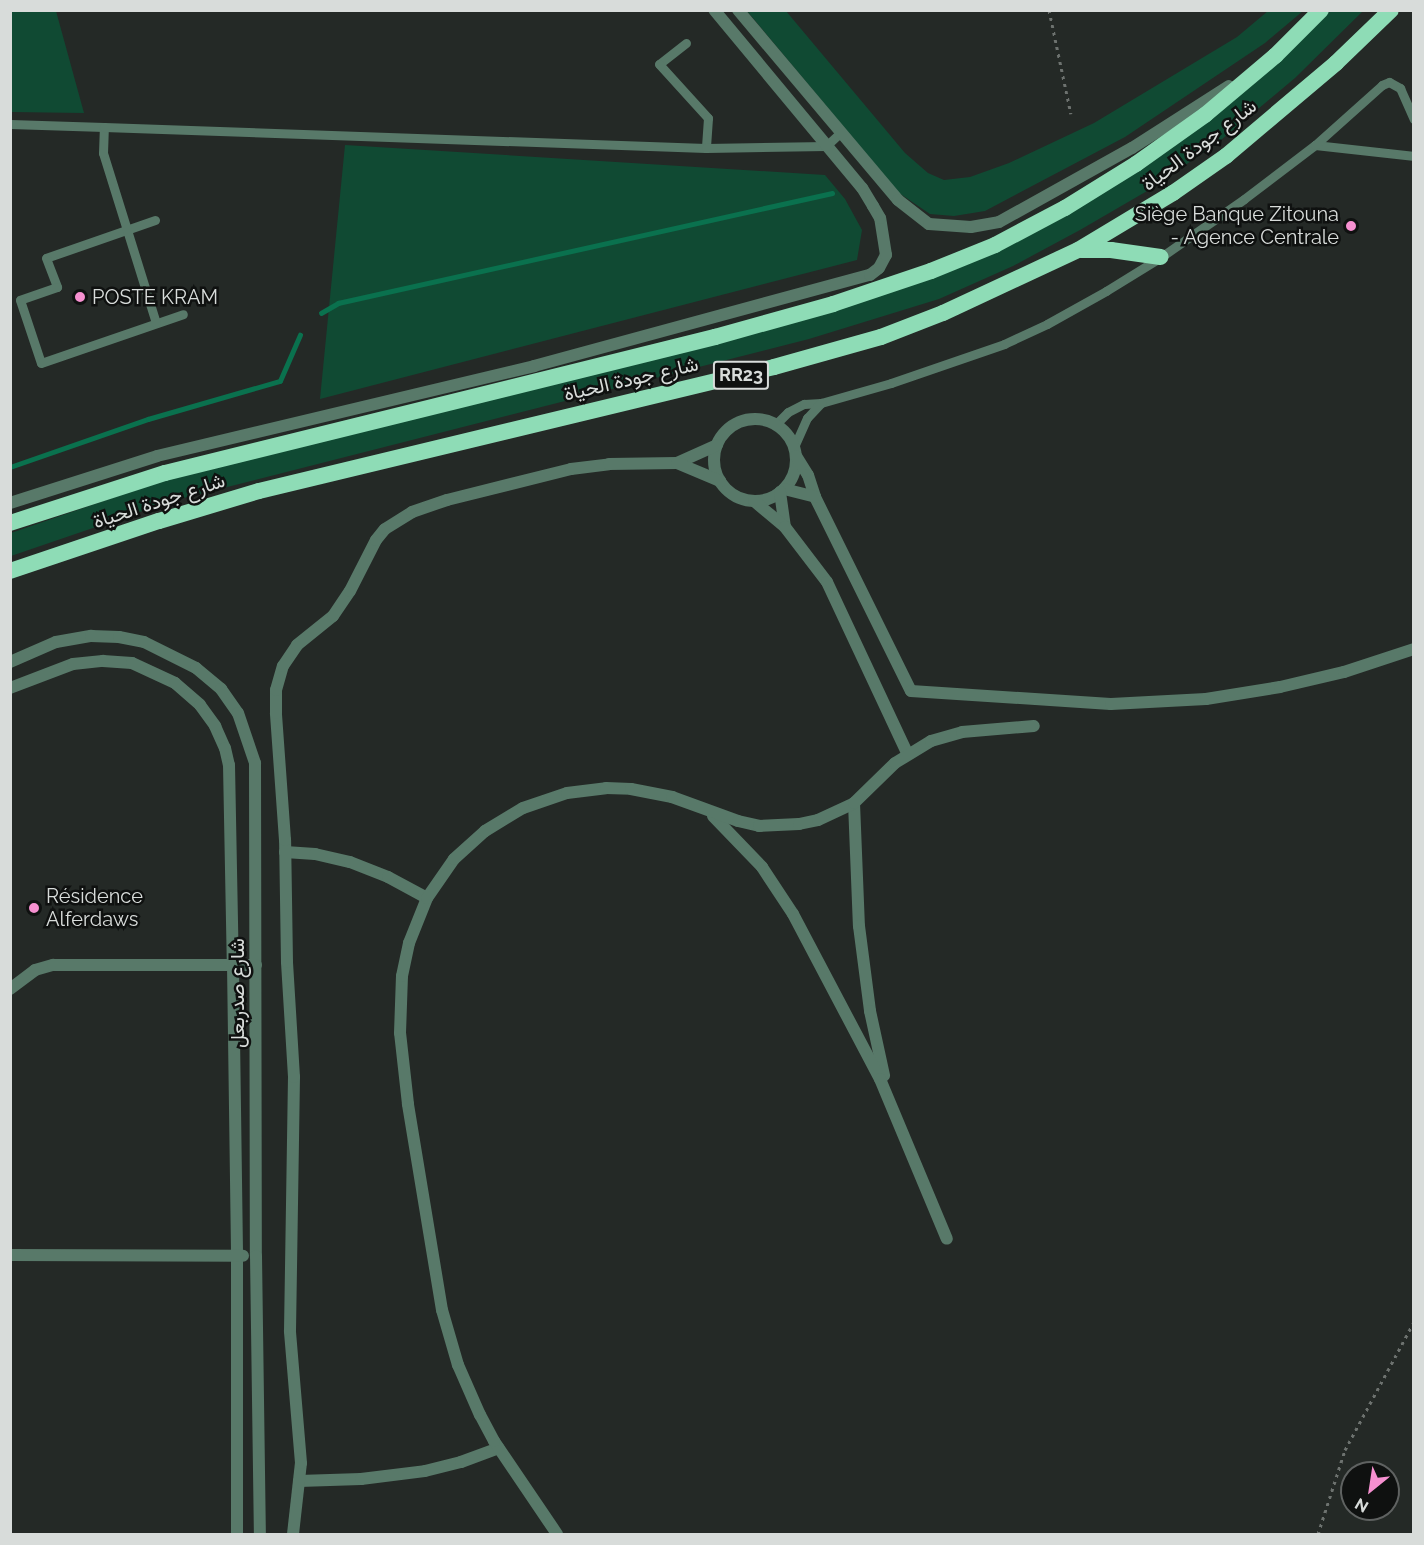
<!DOCTYPE html>
<meta charset="utf-8">
<style>
body{margin:0}
#map{position:relative;width:1424px;height:1545px;overflow:hidden;background:#242926;font-family:Raleway,Vazirmatn,sans-serif}
div>[style]{position:absolute}
.green>*{inset:0;background:#104a33}
.stream>*{height:4.5px;margin:-2.25px;padding:0 2.25px;transform-origin:2.25px;border-radius:2.25px;background:#0a714e}
.path>*{height:3px;margin-top:-1.5px;transform-origin:0;background:repeating-linear-gradient(90deg,#6d726f 0 3px,transparent 0 7.5px)}
.service>*{height:9px;margin:-4.5px;padding:0 4.5px;transform-origin:4.5px;border-radius:4.5px;background:#587969}
.minor>*{height:12px;margin:-6px;padding:0 6px;transform-origin:6px;border-radius:6px;background:#587969}
.minor>.ring{margin:-6px;padding:0;box-sizing:content-box;background:none;border:12px solid #587969;border-radius:50%}
.tertiary>*{height:12px;margin:-6px;padding:0 6px;transform-origin:6px;border-radius:6px;background:#587969}
.trunk>*{height:16px;margin:-8px;padding:0 8px;transform-origin:8px;border-radius:8px;background:#8edcb6}
.dots>*{width:16px;height:16px;translate:-50% -50%;box-sizing:border-box;border:3px solid #0f1110;border-radius:50%}
span{translate:-50% -50%;white-space:nowrap;text-align:center;line-height:1.15;-webkit-text-stroke:5px #0f1110;paint-order:stroke}
.shield-label span{padding:2px 4px;background:#0f1110;border:2px solid;border-radius:4px;-webkit-text-stroke-width:0}
.shield-label{font-size:18px;color:#d8dcda;font-weight:700}
.street-label{font-size:20px;color:#d8dcda}
.poi-label{font-size:20px;color:#d8dcda}
.right{translate:-100% -50%;text-align:right}
.left{translate:0 -50%;text-align:left}
.frame{position:absolute;inset:0;border:12px solid #d8dcda;pointer-events:none}
.north{position:absolute;left:1340px;top:1461px;width:60px;height:60px;box-sizing:border-box;background:#0f1110;border:2px solid #5f6261;border-radius:50%;rotate:210deg;font-size:16px;font-weight:700;line-height:24px;text-align:center;color:#d8dcda}
.north::after{content:'';display:block;margin:auto;width:21px;height:27px;background:#f690d0;clip-path:polygon(50% 0,100% 100%,50% 72%,0 100%)}
</style>
<div id="map">
<div class="green">
<i style="clip-path:polygon(11px 10px,56px 11px,84px 113px,11px 112px)"></i>
<i style="clip-path:polygon(747px 11px,786px 11px,905px 153px,928px 173px,944px 180px,970px 177px,1009px 163px,1094px 123px,1237px 37px,1268px 11px,1303px 11px,1265px 43px,1125px 137px,985px 211px,954px 216px,930px 214px,899px 193px)"></i>
<i style="clip-path:polygon(1330px 11px,1363px 11px,1295px 78px,1221px 140px,1154px 187px,1080px 230px,1013px 266px,939px 299px,809px 339px,172px 501px,11px 556px,11px 533px,164px 480px,802px 315px,1069px 211px,1310px 32px)"></i>
<i style="clip-path:polygon(345px 145px,825px 175px,845px 199px,862px 230px,857px 260px,320px 399px)"></i>
</div>
<div class="stream">
<i style="left:321px;top:313px;width:20px;rotate:-30deg"></i>
<i style="left:338px;top:303px;width:506px;rotate:-12.55deg"></i>
<i style="left:10px;top:467px;width:146px;rotate:-19.2deg"></i>
<i style="left:148px;top:419px;width:137px;rotate:-16.1deg"></i>
<i style="left:280px;top:381px;width:50px;rotate:-66.5deg"></i>
</div>
<div class="path">
<i style="left:1049px;top:10px;width:106px;rotate:78.1deg"></i>
<i style="left:1318px;top:1534px;width:88px;rotate:-72.2deg"></i>
<i style="left:1345px;top:1450px;width:145px;rotate:-61.7deg"></i>
</div>
<div class="service">
<i style="left:686px;top:43px;width:34px;rotate:142deg"></i>
<i style="left:659px;top:64px;width:73px;rotate:47.8deg"></i>
<i style="left:708px;top:118px;width:30px;rotate:94deg"></i>
<i style="left:10px;top:124px;width:94px;rotate:1.8deg"></i>
<i style="left:1315px;top:145px;width:100px;rotate:6.3deg"></i>
<i style="left:155px;top:220px;width:115px;rotate:160.8deg"></i>
<i style="left:46px;top:258px;width:31px;rotate:69deg"></i>
<i style="left:57px;top:287px;width:39px;rotate:161deg"></i>
<i style="left:20px;top:300px;width:66px;rotate:71.6deg"></i>
<i style="left:41px;top:363px;width:150px;rotate:-19deg"></i>
<i style="left:156px;top:323px;width:178px;rotate:-107.3deg"></i>
<i style="left:103px;top:153px;width:26px;rotate:-88deg"></i>
<i style="left:104px;top:127px;width:602px;rotate:2deg"></i>
<i style="left:706px;top:148px;width:120px;rotate:-1deg"></i>
<i style="left:826px;top:146px;width:21px;rotate:-43deg"></i>
<i style="left:775px;top:425px;width:18px;rotate:-45deg"></i>
<i style="left:788px;top:412px;width:18px;rotate:-27deg"></i>
<i style="left:804px;top:404px;width:17px;rotate:-3deg"></i>
<i style="left:821px;top:403px;width:73px;rotate:-15.9deg"></i>
<i style="left:891px;top:383px;width:120px;rotate:-19deg"></i>
<i style="left:1004px;top:344px;width:47px;rotate:-24.9deg"></i>
<i style="left:1047px;top:324px;width:68px;rotate:-29.2deg"></i>
<i style="left:1106px;top:291px;width:65px;rotate:-31.7deg"></i>
<i style="left:1161px;top:257px;width:101px;rotate:-34.9deg"></i>
<i style="left:1244px;top:199px;width:89px;rotate:-37.3deg"></i>
<i style="left:1315px;top:145px;width:90px;rotate:-41.8deg"></i>
<i style="left:1382px;top:85px;width:8px;rotate:-23deg"></i>
<i style="left:1389px;top:82px;width:13px;rotate:29deg"></i>
<i style="left:1400px;top:88px;width:34px;rotate:66deg"></i>
<i style="left:794px;top:447px;width:32px;rotate:-66deg"></i>
<i style="left:807px;top:418px;width:21px;rotate:-47deg"></i>
</div>
<div class="minor">
<i class="ring" style="left:714px;top:419px;width:70px;height:70px"></i>
<i style="left:796px;top:456px;width:22px;rotate:58deg"></i>
<i style="left:808px;top:475px;width:23px;rotate:72deg"></i>
<i style="left:815px;top:497px;width:216px;rotate:63.7deg"></i>
<i style="left:911px;top:691px;width:200px;rotate:3.7deg"></i>
<i style="left:1111px;top:704px;width:95px;rotate:-3deg"></i>
<i style="left:1206px;top:699px;width:75px;rotate:-9.2deg"></i>
<i style="left:1280px;top:687px;width:66px;rotate:-13.2deg"></i>
<i style="left:1344px;top:672px;width:74px;rotate:-18.2deg"></i>
<i style="left:677px;top:463px;width:44px;rotate:-24.2deg"></i>
<i style="left:784px;top:489px;width:32px;rotate:14deg"></i>
<i style="left:780px;top:492px;width:34px;rotate:82deg"></i>
<i style="left:754px;top:501px;width:40px;rotate:40deg"></i>
<i style="left:785px;top:527px;width:69px;rotate:52.6deg"></i>
<i style="left:827px;top:582px;width:189px;rotate:64.9deg"></i>
<i style="left:10px;top:662px;width:50px;rotate:-23.5deg"></i>
<i style="left:56px;top:642px;width:36px;rotate:-10deg"></i>
<i style="left:91px;top:636px;width:28px;rotate:2deg"></i>
<i style="left:119px;top:637px;width:25px;rotate:11deg"></i>
<i style="left:144px;top:642px;width:58px;rotate:26.6deg"></i>
<i style="left:196px;top:668px;width:33px;rotate:40deg"></i>
<i style="left:221px;top:689px;width:29px;rotate:55deg"></i>
<i style="left:238px;top:713px;width:53px;rotate:71.2deg"></i>
<i style="left:255px;top:763px;width:493px;rotate:89.9deg"></i>
<i style="left:256px;top:1256px;width:278px;rotate:89.2deg"></i>
<i style="left:10px;top:688px;width:67px;rotate:-20.9deg"></i>
<i style="left:73px;top:664px;width:30px;rotate:-6deg"></i>
<i style="left:103px;top:661px;width:29px;rotate:4deg"></i>
<i style="left:132px;top:663px;width:47px;rotate:24.9deg"></i>
<i style="left:175px;top:683px;width:33px;rotate:41deg"></i>
<i style="left:200px;top:705px;width:26px;rotate:54deg"></i>
<i style="left:215px;top:726px;width:24px;rotate:66deg"></i>
<i style="left:225px;top:748px;width:17px;rotate:77deg"></i>
<i style="left:229px;top:765px;width:200px;rotate:88.9deg"></i>
<i style="left:233px;top:965px;width:291px;rotate:89.2deg"></i>
<i style="left:237px;top:1256px;width:278px;rotate:90deg"></i>
<i style="left:854px;top:803px;width:123px;rotate:87.7deg"></i>
<i style="left:859px;top:926px;width:86px;rotate:82.6deg"></i>
<i style="left:870px;top:1011px;width:66px;rotate:77.7deg"></i>
<i style="left:713px;top:816px;width:71px;rotate:46.1deg"></i>
<i style="left:762px;top:867px;width:56px;rotate:56.6deg"></i>
<i style="left:793px;top:914px;width:187px;rotate:62.2deg"></i>
<i style="left:880px;top:1079px;width:173px;rotate:67.3deg"></i>
<i style="left:285px;top:852px;width:30px;rotate:4deg"></i>
<i style="left:315px;top:854px;width:36px;rotate:13deg"></i>
<i style="left:350px;top:862px;width:41px;rotate:21.5deg"></i>
<i style="left:388px;top:877px;width:44px;rotate:28.3deg"></i>
<i style="left:10px;top:989px;width:31px;rotate:-37deg"></i>
<i style="left:35px;top:970px;width:19px;rotate:-16deg"></i>
<i style="left:53px;top:965px;width:203px"></i>
<i style="left:10px;top:1255px;width:233px;rotate:0.2deg"></i>
<i style="left:299px;top:1481px;width:62px;rotate:-1.8deg"></i>
<i style="left:361px;top:1479px;width:64px;rotate:-7.1deg"></i>
<i style="left:425px;top:1471px;width:37px;rotate:-14deg"></i>
<i style="left:461px;top:1462px;width:40px;rotate:-20.2deg"></i>
<i style="left:293px;top:1534px;width:71px;rotate:-83.6deg"></i>
<i style="left:301px;top:1463px;width:132px;rotate:-94.8deg"></i>
<i style="left:290px;top:1331px;width:254px;rotate:-89.1deg"></i>
<i style="left:294px;top:1077px;width:115px;rotate:-93.5deg"></i>
<i style="left:287px;top:962px;width:122px;rotate:-90.9deg"></i>
<i style="left:285px;top:840px;width:127px;rotate:-94.1deg"></i>
<i style="left:276px;top:713px;width:23px;rotate:-90deg"></i>
<i style="left:276px;top:690px;width:25px;rotate:-74deg"></i>
<i style="left:283px;top:666px;width:25px;rotate:-56deg"></i>
<i style="left:297px;top:645px;width:46px;rotate:-38.9deg"></i>
<i style="left:333px;top:616px;width:30px;rotate:-56deg"></i>
<i style="left:350px;top:591px;width:57px;rotate:-63deg"></i>
<i style="left:376px;top:540px;width:14px;rotate:-51deg"></i>
<i style="left:385px;top:529px;width:32px;rotate:-32deg"></i>
<i style="left:412px;top:512px;width:37px;rotate:-19deg"></i>
<i style="left:447px;top:500px;width:128px;rotate:-14deg"></i>
<i style="left:571px;top:469px;width:38px;rotate:-7deg"></i>
<i style="left:609px;top:464px;width:68px;rotate:-0.8deg"></i>
<i style="left:677px;top:463px;width:47px;rotate:22.7deg"></i>
<i style="left:557px;top:1534px;width:112px;rotate:-124.1deg"></i>
<i style="left:494px;top:1441px;width:30px;rotate:-118deg"></i>
<i style="left:480px;top:1415px;width:55px;rotate:-113.7deg"></i>
<i style="left:458px;top:1365px;width:57px;rotate:-106.2deg"></i>
<i style="left:442px;top:1310px;width:209px;rotate:-99.4deg"></i>
<i style="left:408px;top:1104px;width:71px;rotate:-96.4deg"></i>
<i style="left:400px;top:1033px;width:57px;rotate:-88deg"></i>
<i style="left:402px;top:976px;width:34px;rotate:-78deg"></i>
<i style="left:409px;top:943px;width:48px;rotate:-68.2deg"></i>
<i style="left:427px;top:898px;width:47px;rotate:-55.3deg"></i>
<i style="left:454px;top:859px;width:42px;rotate:-42.1deg"></i>
<i style="left:485px;top:831px;width:44px;rotate:-31.2deg"></i>
<i style="left:523px;top:808px;width:46px;rotate:-18.8deg"></i>
<i style="left:567px;top:793px;width:39px;rotate:-7deg"></i>
<i style="left:606px;top:788px;width:25px;rotate:2deg"></i>
<i style="left:631px;top:789px;width:42px;rotate:11deg"></i>
<i style="left:672px;top:797px;width:70px;rotate:20deg"></i>
<i style="left:738px;top:821px;width:22px;rotate:13deg"></i>
<i style="left:759px;top:826px;width:40px;rotate:-2.9deg"></i>
<i style="left:799px;top:824px;width:19px;rotate:-12deg"></i>
<i style="left:818px;top:820px;width:40px;rotate:-25deg"></i>
<i style="left:854px;top:803px;width:57px;rotate:-44.3deg"></i>
<i style="left:895px;top:763px;width:42px;rotate:-31.4deg"></i>
<i style="left:931px;top:741px;width:32px;rotate:-16deg"></i>
<i style="left:962px;top:732px;width:72px;rotate:-4.8deg"></i>
</div>
<div class="tertiary">
<i style="left:738px;top:10px;width:248px;rotate:49.9deg"></i>
<i style="left:898px;top:200px;width:39px;rotate:38deg"></i>
<i style="left:929px;top:224px;width:42px;rotate:4.1deg"></i>
<i style="left:971px;top:227px;width:28px;rotate:-10deg"></i>
<i style="left:999px;top:222px;width:152px;rotate:-29.1deg"></i>
<i style="left:1132px;top:148px;width:115px;rotate:-32.6deg"></i>
<i style="left:10px;top:503px;width:154px;rotate:-17.7deg"></i>
<i style="left:157px;top:456px;width:388px;rotate:-13.4deg"></i>
<i style="left:534px;top:366px;width:348px;rotate:-15.2deg"></i>
<i style="left:870px;top:275px;width:11px;rotate:-38deg"></i>
<i style="left:879px;top:268px;width:15px;rotate:-62deg"></i>
<i style="left:886px;top:255px;width:37px;rotate:-99deg"></i>
<i style="left:880px;top:218px;width:14px;rotate:-120deg"></i>
<i style="left:873px;top:206px;width:21px;rotate:-121deg"></i>
<i style="left:862px;top:188px;width:231px;rotate:-129.7deg"></i>
</div>
<div class="trunk">
<i style="left:1081px;top:250px;width:30px"></i>
<i style="left:1111px;top:250px;width:50px;rotate:8deg"></i>
<i style="left:10px;top:523px;width:163px;rotate:-17.9deg"></i>
<i style="left:165px;top:473px;width:567px;rotate:-13.89deg"></i>
<i style="left:715px;top:337px;width:123px;rotate:-15.6deg"></i>
<i style="left:833px;top:304px;width:103px;rotate:-18.6deg"></i>
<i style="left:931px;top:271px;width:69px;rotate:-22.1deg"></i>
<i style="left:995px;top:245px;width:79px;rotate:-27.9deg"></i>
<i style="left:1065px;top:208px;width:84px;rotate:-31.8deg"></i>
<i style="left:1136px;top:164px;width:85px;rotate:-35.4deg"></i>
<i style="left:1205px;top:115px;width:92px;rotate:-40.1deg"></i>
<i style="left:1275px;top:56px;width:65px;rotate:-45deg"></i>
<i style="left:10px;top:571px;width:157px;rotate:-18.6deg"></i>
<i style="left:159px;top:521px;width:104px;rotate:-16.7deg"></i>
<i style="left:259px;top:491px;width:530px;rotate:-13.54deg"></i>
<i style="left:774px;top:367px;width:111px;rotate:-15.7deg"></i>
<i style="left:881px;top:337px;width:66px;rotate:-21.2deg"></i>
<i style="left:943px;top:313px;width:149px;rotate:-25deg"></i>
<i style="left:1078px;top:250px;width:111px;rotate:-31deg"></i>
<i style="left:1173px;top:193px;width:65px;rotate:-34.9deg"></i>
<i style="left:1226px;top:156px;width:144px;rotate:-40.2deg"></i>
<i style="left:1336px;top:63px;width:76px;rotate:-43.9deg"></i>
</div>
<div class="dots">
<i style="left:1351px;top:226px;background:#f690d0"></i>
<i style="left:80px;top:297px;background:#f690d0"></i>
<i style="left:34px;top:908px;background:#f690d0"></i>
</div>
<div class="shield-label">
<span style="left:741px;top:375px">RR23</span>
</div>
<div class="street-label">
<span style="left:1199px;top:145px;rotate:-37deg">شارع جودة الحياة</span>
<span style="left:631px;top:379px;rotate:-13deg">شارع جودة الحياة</span>
<span style="left:159px;top:501px;rotate:-18deg">شارع جودة الحياة</span>
<span style="left:237px;top:993px;rotate:-90deg">شارع صدربعل</span>
</div>
<div class="poi-label">
<span class="right" style="left:1339px;top:226px">Siège Banque Zitouna<br>- Agence Centrale</span>
<span class="left" style="left:92px;top:297px">POSTE KRAM</span>
<span class="left" style="left:46px;top:908px">Résidence<br>Alferdaws</span>
</div>
<div class="frame"></div>
<div class="north">N</div>
</div>
